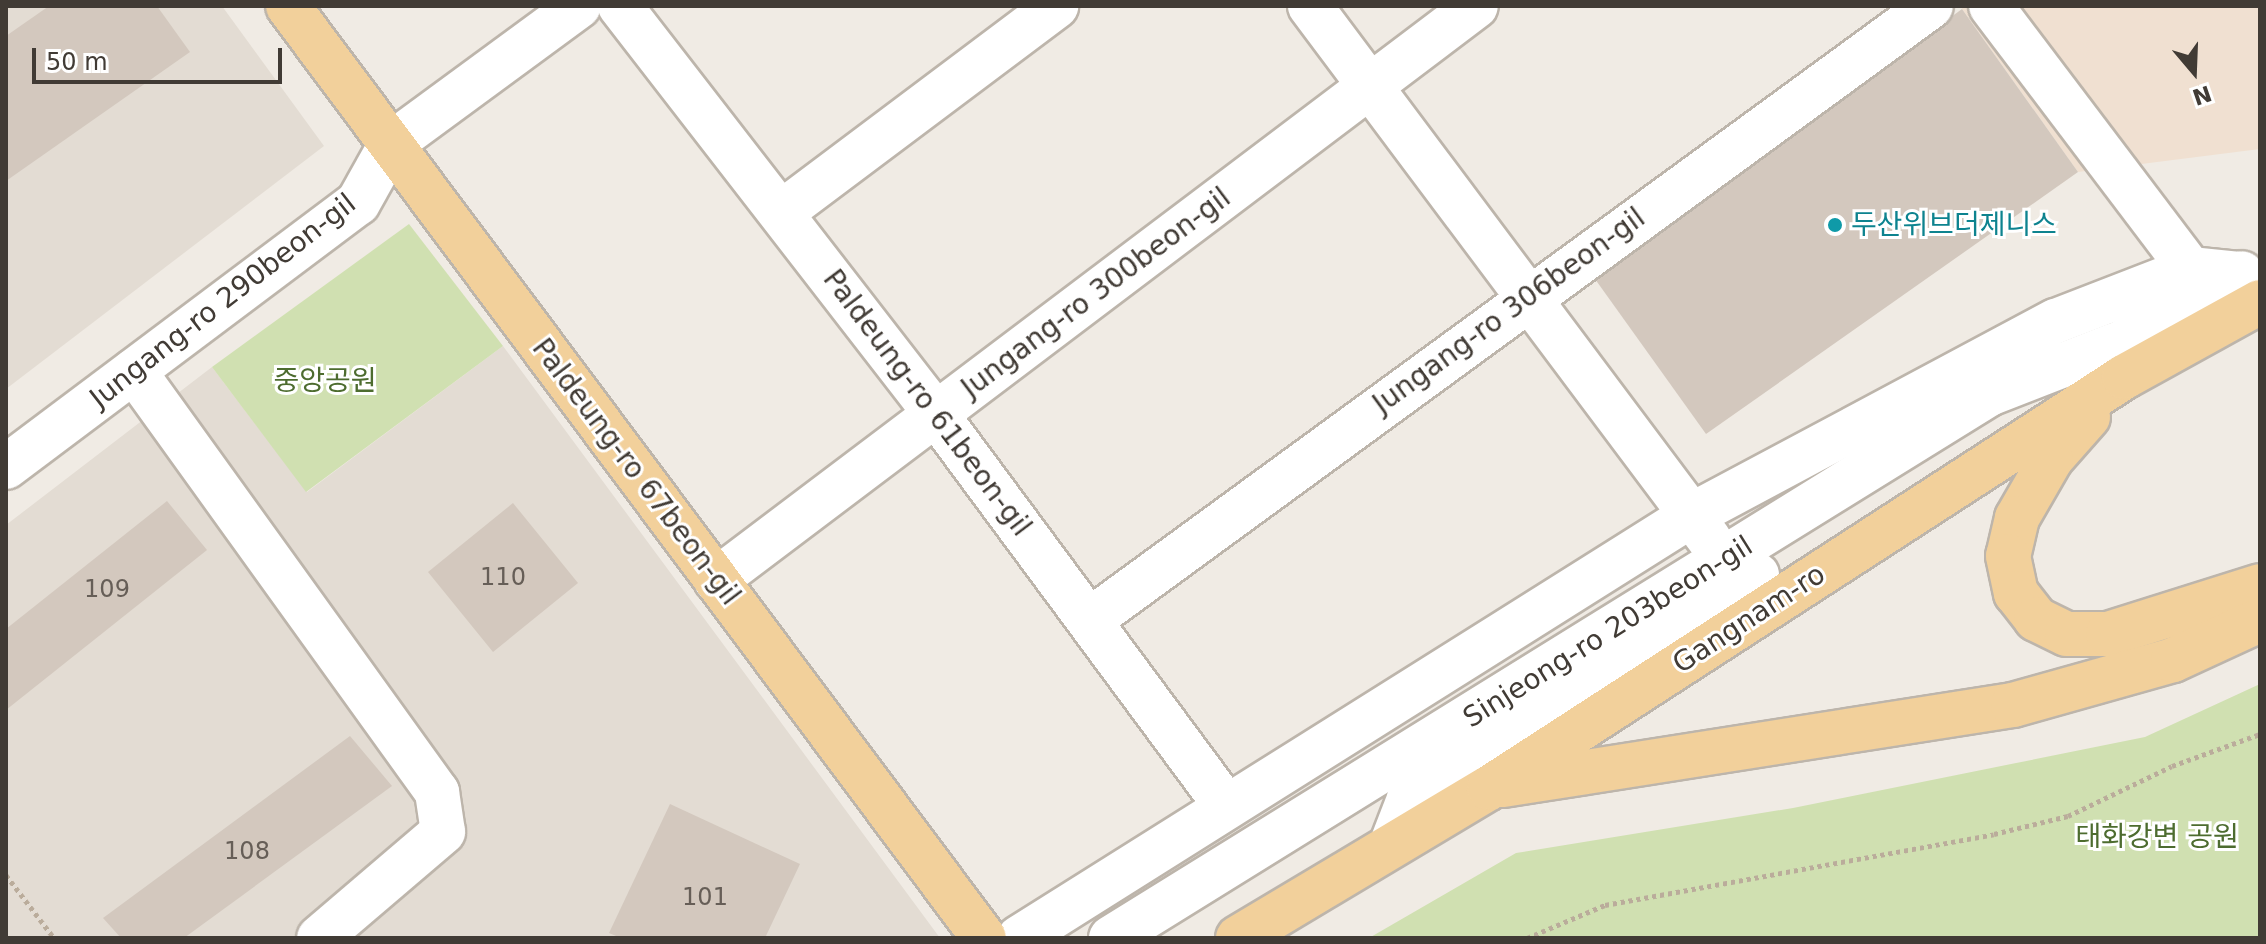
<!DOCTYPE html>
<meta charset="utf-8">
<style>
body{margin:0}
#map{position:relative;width:2266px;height:944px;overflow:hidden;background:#f0ebe4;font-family:"DejaVu Sans","Noto Sans KR",sans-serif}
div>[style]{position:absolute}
.residential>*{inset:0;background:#e3dcd3}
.commercial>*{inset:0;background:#f0e0d1}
.green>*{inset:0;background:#d0e0b1}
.building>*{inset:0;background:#d3c8be}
.path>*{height:5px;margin-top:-2.5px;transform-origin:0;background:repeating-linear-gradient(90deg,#baac9b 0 4px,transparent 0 8px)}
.roads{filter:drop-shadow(2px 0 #bdb5ab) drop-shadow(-2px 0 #bdb5ab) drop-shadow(0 2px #bdb5ab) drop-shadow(0 -2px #bdb5ab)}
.minor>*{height:44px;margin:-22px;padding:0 22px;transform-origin:22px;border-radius:22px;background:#fff}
.major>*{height:44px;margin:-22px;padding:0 22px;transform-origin:22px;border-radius:22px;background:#f2d09b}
.dots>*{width:22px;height:22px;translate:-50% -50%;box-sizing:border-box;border:4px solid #fff;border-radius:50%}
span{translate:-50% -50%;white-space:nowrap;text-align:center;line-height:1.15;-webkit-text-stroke:6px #fff;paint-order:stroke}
.number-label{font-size:24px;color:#665e57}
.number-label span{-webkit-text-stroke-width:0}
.culture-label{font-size:28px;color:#0d838f}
.left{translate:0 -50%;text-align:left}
.street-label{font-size:28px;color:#413b35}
.park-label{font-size:28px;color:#4d6c2f}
.frame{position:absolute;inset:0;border:8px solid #413b35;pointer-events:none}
.north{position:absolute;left:2154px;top:32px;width:80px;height:80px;-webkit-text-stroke:6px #fff;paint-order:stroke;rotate:161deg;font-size:22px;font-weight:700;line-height:32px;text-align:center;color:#413b35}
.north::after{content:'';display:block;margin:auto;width:28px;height:36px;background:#413b35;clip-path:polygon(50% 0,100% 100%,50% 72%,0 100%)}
.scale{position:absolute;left:32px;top:48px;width:250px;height:36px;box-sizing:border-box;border:4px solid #413b35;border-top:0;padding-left:10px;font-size:24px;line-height:28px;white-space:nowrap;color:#413b35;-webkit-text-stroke:6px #fff;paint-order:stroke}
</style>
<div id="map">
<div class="residential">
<i style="clip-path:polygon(6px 6px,222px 6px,324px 146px,6px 389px)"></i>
<i style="clip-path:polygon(503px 346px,940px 938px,6px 938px,6px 525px,212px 367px,307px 492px)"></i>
</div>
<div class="commercial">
<i style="clip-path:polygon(1960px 6px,2260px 6px,2260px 149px,2078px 172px)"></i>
</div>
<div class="green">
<i style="clip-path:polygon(409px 224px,503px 346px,306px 492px,212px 367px)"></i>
<i style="clip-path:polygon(2260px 684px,2260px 938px,1369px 938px,1516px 853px,1793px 808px,2145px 737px)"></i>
</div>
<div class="building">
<i style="clip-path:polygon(49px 6px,157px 6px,190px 52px,6px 181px,6px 36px)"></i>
<i style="clip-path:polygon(1962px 9px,2078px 172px,1706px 434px,1595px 279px)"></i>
<i style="clip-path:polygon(167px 501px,207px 550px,6px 710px,6px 629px)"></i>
<i style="clip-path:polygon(513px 503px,578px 583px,493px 652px,428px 572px)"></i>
<i style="clip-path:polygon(350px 736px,392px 786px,184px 938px,121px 938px,103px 918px)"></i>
<i style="clip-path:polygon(670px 804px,800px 864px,765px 938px,621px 938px,609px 933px)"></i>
</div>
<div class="path">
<i style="left:6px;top:875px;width:79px;rotate:52.7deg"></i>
<i style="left:1527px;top:938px;width:85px;rotate:-22.9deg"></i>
<i style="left:1605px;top:905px;width:395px;rotate:-10.3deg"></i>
<i style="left:1994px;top:834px;width:76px;rotate:-13.7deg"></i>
<i style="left:2068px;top:816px;width:115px;rotate:-25.7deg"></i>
<i style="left:2172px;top:766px;width:94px;rotate:-20deg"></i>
</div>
<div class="roads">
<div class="minor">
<i style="left:620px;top:6px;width:516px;rotate:52.24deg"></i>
<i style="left:936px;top:414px;width:488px;rotate:53.5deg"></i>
<i style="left:1310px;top:6px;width:666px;rotate:53.18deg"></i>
<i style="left:1991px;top:6px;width:330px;rotate:52.9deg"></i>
<i style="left:782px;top:212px;width:343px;rotate:-36.9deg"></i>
<i style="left:2091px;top:360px;width:174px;rotate:-29.9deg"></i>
<i style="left:134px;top:371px;width:519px;rotate:54.26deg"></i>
<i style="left:437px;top:792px;width:40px;rotate:81.5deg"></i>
<i style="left:443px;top:832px;width:163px;rotate:139.5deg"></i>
<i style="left:6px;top:467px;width:440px;rotate:-36.9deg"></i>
<i style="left:358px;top:203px;width:68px;rotate:-60.8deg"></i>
<i style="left:391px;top:144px;width:233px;rotate:-36.3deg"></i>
<i style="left:716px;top:580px;width:952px;rotate:-37.06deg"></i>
<i style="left:1090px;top:620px;width:1041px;rotate:-36.13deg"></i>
<i style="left:1392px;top:843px;width:47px;rotate:-68.9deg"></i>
<i style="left:1409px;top:799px;width:414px;rotate:-32.8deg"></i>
<i style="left:1019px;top:938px;width:795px;rotate:-32.15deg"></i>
<i style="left:1692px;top:515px;width:412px;rotate:-28.1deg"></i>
<i style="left:2056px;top:321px;width:144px;rotate:-21.2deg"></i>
<i style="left:2190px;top:269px;width:49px;rotate:5.8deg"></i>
<i style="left:1111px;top:938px;width:1033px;rotate:-31.78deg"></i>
<i style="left:1989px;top:394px;width:135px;rotate:-21.3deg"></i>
</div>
<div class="major">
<i style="left:288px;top:6px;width:1163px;rotate:53.25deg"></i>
<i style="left:2088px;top:417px;width:56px;rotate:131.4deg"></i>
<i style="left:2051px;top:459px;width:68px;rotate:120deg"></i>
<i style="left:2017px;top:518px;width:39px;rotate:103deg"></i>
<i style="left:2008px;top:556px;width:38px;rotate:78deg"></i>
<i style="left:2016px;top:593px;width:33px;rotate:52deg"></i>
<i style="left:2036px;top:619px;width:34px;rotate:26deg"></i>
<i style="left:2067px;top:634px;width:41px"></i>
<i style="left:2108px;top:634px;width:159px;rotate:-17.5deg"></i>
<i style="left:1503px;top:785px;width:516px;rotate:-8.91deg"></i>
<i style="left:2013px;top:705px;width:166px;rotate:-15.7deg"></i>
<i style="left:2173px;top:660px;width:96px;rotate:-24.7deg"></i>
<i style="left:1238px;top:938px;width:292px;rotate:-30.9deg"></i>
<i style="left:1489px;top:788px;width:756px;rotate:-32.91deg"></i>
<i style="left:2124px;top:377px;width:155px;rotate:-28.9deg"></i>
</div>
</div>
<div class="dots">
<i style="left:1835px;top:225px;background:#0f9aa8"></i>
</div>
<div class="number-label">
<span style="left:503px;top:578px">110</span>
<span style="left:107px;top:590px">109</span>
<span style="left:247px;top:852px">108</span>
<span style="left:705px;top:898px">101</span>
</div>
<div class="culture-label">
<span class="left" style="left:1851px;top:225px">두산위브더제니스</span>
</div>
<div class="street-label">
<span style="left:1096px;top:293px;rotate:-37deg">Jungang-ro 300beon-gil</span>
<span style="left:223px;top:301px;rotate:-38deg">Jungang-ro 290beon-gil</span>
<span style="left:1509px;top:311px;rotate:-36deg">Jungang-ro 306beon-gil</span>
<span style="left:927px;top:403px;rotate:53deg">Paldeung-ro 61beon-gil</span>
<span style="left:636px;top:472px;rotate:53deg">Paldeung-ro 67beon-gil</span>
<span style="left:1749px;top:619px;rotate:-33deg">Gangnam-ro</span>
<span style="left:1608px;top:632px;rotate:-32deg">Sinjeong-ro 203beon-gil</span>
</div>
<div class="park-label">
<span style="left:325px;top:381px">중앙공원</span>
<span style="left:2157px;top:837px">태화강변 공원</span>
</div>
<div class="frame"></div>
<div class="north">N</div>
<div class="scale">50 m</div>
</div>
